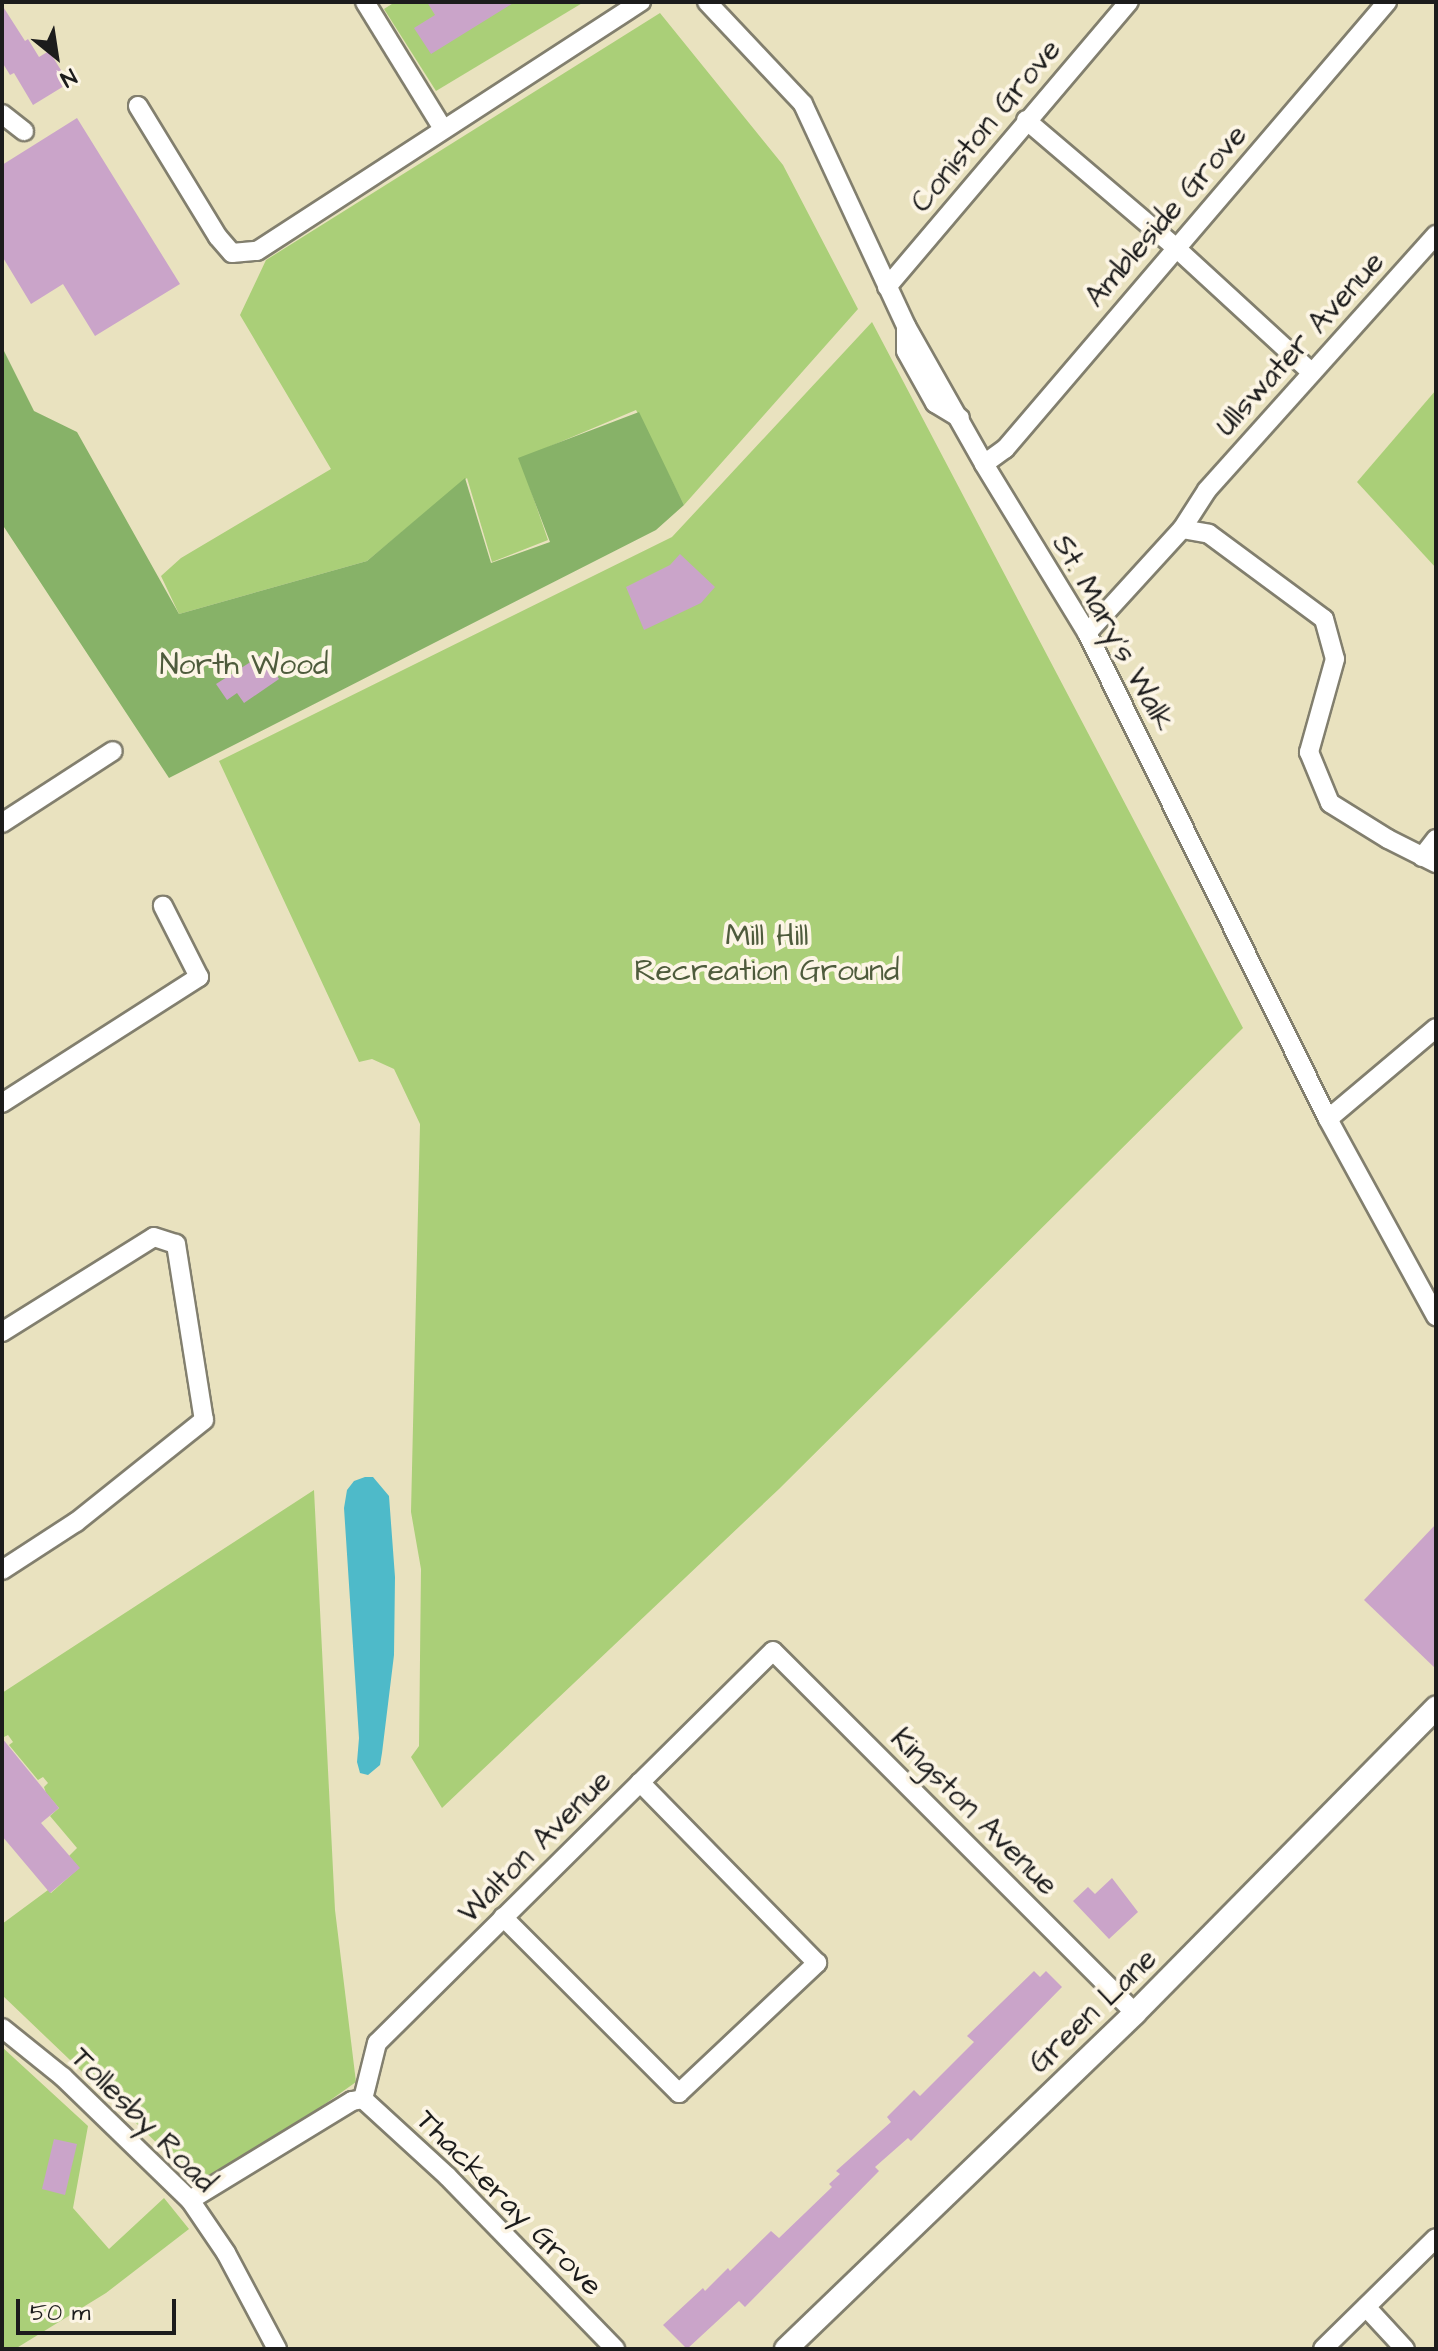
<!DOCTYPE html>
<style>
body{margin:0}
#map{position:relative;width:1438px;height:2351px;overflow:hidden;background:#e9e2bf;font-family:"Architects Daughter",sans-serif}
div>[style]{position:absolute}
.green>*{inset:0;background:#aacf78}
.forest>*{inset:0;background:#87b268}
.water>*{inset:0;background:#4ebac9}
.building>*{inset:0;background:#caa4c9}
.roads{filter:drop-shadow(2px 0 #827f6e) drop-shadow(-2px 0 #827f6e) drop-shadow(0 2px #827f6e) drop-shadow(0 -2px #827f6e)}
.minor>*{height:18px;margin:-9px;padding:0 9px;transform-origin:9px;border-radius:9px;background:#fff}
.tertiary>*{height:22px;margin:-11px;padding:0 11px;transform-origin:11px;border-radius:11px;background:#fff}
span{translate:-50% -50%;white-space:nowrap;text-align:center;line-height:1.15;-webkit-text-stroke:8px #fcf5e5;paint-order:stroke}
.street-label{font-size:30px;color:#1c1c1c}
.park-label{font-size:30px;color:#4e5b3c}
.frame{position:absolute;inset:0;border:4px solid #1c1c1c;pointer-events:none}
.north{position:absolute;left:16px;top:16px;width:80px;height:80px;-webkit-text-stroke:6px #fcf5e5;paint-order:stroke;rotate:150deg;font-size:22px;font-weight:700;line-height:32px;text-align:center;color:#1c1c1c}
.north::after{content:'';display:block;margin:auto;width:28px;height:36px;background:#1c1c1c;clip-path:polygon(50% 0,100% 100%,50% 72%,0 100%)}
.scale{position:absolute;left:16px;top:2299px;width:160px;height:36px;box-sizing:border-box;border:4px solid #1c1c1c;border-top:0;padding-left:10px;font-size:24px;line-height:28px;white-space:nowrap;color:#1c1c1c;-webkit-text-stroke:6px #fcf5e5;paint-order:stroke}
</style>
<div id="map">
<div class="green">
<i style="clip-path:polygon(395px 2px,584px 2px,436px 91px,384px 9px)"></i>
<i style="clip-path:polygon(660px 13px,783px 165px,858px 309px,684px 505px,636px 410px,520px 459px,548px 540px,492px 562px,467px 478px,367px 561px,179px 614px,161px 576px,181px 558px,331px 469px,240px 315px,266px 260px)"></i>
<i style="clip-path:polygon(872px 322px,1243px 1028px,779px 1489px,442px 1808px,411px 1757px,419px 1746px,421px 1569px,411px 1512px,420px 1124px,394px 1069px,372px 1059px,359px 1062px,219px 761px,672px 537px)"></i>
<i style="clip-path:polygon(1436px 390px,1436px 568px,1357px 482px)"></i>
<i style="clip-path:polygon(314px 1490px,335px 1910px,356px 2082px,205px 2189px,2px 1995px,2px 1924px,48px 1890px,51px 1893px,79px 1868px,69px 1856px,77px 1848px,50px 1816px,59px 1808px,46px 1793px,44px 1787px,48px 1783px,43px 1777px,38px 1780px,9px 1745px,13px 1742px,8px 1735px,2px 1738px,2px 1693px)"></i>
<i style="clip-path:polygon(2px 2047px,88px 2126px,73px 2208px,109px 2249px,164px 2198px,189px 2229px,106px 2293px,15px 2349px,2px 2349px)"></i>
</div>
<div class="forest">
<i style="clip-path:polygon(2px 347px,34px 411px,77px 432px,179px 614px,367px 561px,465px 478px,491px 563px,550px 542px,518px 458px,639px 412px,684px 505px,656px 530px,169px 778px,2px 524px)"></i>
</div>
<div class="water">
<i style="clip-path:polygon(365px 1477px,373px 1477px,389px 1496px,395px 1577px,394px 1655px,382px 1753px,380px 1765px,368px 1775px,360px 1773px,357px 1762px,359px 1738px,344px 1508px,347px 1490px,354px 1481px)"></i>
</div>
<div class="building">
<i style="clip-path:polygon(427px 2px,515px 2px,431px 54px,414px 28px,435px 15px)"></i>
<i style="clip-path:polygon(2px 5px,25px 41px,28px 39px,39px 57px,49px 51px,69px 83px,33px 105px,14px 73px,10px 75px,2px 62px)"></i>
<i style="clip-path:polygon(77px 118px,180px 284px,95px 336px,63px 284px,31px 304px,2px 256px,2px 165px)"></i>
<i style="clip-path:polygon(680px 554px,715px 587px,701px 603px,644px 630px,626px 587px,670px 565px)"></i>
<i style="clip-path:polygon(263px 654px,279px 679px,244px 703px,237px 693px,227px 700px,216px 684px)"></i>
<i style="clip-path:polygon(1436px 1524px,1436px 1669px,1364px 1600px)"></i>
<i style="clip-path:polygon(2px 1738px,59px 1808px,41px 1823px,80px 1868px,50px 1893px,2px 1836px)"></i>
<i style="clip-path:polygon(1112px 1878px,1138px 1912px,1109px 1939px,1073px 1901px,1088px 1887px,1095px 1894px)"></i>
<i style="clip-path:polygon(1034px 1971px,1040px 1977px,1046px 1971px,1062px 1987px,911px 2141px,908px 2138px,875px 2167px,879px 2171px,745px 2307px,739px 2301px,687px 2349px,663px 2325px,703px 2288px,705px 2291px,728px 2268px,730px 2271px,771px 2231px,779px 2238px,805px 2213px,832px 2187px,829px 2184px,840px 2174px,836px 2171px,891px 2122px,887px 2117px,914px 2090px,920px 2096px,974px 2042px,967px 2036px)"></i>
<i style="clip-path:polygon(54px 2139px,77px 2144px,65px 2195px,42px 2189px)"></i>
</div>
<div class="roads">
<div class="minor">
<i style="left:365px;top:2px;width:147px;rotate:58.4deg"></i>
<i style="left:707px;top:2px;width:140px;rotate:46.7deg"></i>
<i style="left:803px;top:104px;width:245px;rotate:65.1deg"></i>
<i style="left:906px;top:326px;width:159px;rotate:60.5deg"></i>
<i style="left:984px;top:464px;width:198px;rotate:58.6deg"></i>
<i style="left:1087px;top:633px;width:542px;rotate:63.62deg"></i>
<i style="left:1328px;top:1119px;width:225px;rotate:61.3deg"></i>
<i style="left:138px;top:106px;width:153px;rotate:58.6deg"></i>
<i style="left:218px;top:237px;width:21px;rotate:49deg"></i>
<i style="left:232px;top:253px;width:25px;rotate:-5deg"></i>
<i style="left:257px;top:251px;width:458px;rotate:-33deg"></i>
<i style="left:2px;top:114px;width:28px;rotate:38deg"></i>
<i style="left:1026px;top:120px;width:196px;rotate:40.4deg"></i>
<i style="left:1175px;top:247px;width:185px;rotate:42.6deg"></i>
<i style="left:887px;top:287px;width:374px;rotate:-49.7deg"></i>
<i style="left:906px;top:329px;width:22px;rotate:90deg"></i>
<i style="left:906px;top:351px;width:60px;rotate:60.9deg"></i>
<i style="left:935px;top:403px;width:29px;rotate:31deg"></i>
<i style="left:984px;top:464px;width:26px;rotate:-36deg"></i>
<i style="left:1005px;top:449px;width:588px;rotate:-49.48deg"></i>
<i style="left:1182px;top:529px;width:46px;rotate:-57.3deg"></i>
<i style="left:1207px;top:490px;width:343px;rotate:-48.1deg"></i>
<i style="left:1087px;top:633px;width:141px;rotate:-47.6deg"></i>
<i style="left:1182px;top:529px;width:27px;rotate:10deg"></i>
<i style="left:1209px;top:534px;width:143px;rotate:36.5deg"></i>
<i style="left:1324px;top:619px;width:41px;rotate:74.6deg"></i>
<i style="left:1335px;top:659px;width:97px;rotate:105.6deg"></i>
<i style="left:1309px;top:752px;width:55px;rotate:67.6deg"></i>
<i style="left:1330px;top:803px;width:68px;rotate:31.8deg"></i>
<i style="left:1388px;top:839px;width:54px;rotate:26.6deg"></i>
<i style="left:2px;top:823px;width:132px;rotate:-33deg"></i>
<i style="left:1422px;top:857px;width:23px;rotate:-52deg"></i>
<i style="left:2px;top:1103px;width:234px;rotate:-32.6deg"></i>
<i style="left:199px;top:977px;width:80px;rotate:-116.9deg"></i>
<i style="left:1328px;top:1119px;width:141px;rotate:-40.1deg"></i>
<i style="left:2px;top:1332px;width:179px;rotate:-32deg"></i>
<i style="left:154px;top:1237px;width:23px;rotate:18deg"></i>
<i style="left:176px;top:1244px;width:178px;rotate:81deg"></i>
<i style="left:204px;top:1420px;width:164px;rotate:141.4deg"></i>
<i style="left:76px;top:1522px;width:88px;rotate:147deg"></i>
<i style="left:503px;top:1917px;width:249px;rotate:45deg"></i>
<i style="left:679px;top:2093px;width:190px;rotate:-43.3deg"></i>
<i style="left:817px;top:1963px;width:253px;rotate:-134.4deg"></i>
<i style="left:2px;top:2028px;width:78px;rotate:38.8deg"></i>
<i style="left:63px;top:2077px;width:177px;rotate:44.1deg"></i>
<i style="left:190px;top:2200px;width:64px;rotate:55.8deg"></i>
<i style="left:226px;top:2253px;width:109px;rotate:62deg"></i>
<i style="left:363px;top:2099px;width:58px;rotate:-76deg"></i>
<i style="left:377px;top:2043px;width:557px;rotate:-44.71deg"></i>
<i style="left:773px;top:1651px;width:512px;rotate:45deg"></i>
<i style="left:363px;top:2099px;width:115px;rotate:42.5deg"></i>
<i style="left:448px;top:2177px;width:240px;rotate:45.8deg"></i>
<i style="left:190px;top:2200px;width:190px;rotate:-31.4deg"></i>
<i style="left:352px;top:2101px;width:11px;rotate:-10deg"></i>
<i style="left:1366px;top:2307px;width:57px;rotate:47.1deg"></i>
<i style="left:1323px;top:2349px;width:158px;rotate:-44.5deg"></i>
</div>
<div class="tertiary">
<i style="left:786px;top:2349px;width:484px;rotate:-43.9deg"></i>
<i style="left:1135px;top:2013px;width:429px;rotate:-45.4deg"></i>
</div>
</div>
<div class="street-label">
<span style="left:986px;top:126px;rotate:-50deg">Coniston Grove</span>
<span style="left:1166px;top:216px;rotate:-49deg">Ambleside Grove</span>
<span style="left:1300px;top:344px;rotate:-48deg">Ullswater Avenue</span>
<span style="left:1113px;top:633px;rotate:61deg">St. Mary's Walk</span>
<span style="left:974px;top:1812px;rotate:45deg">Kingston Avenue</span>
<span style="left:535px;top:1847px;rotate:-45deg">Walton Avenue</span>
<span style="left:1093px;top:2011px;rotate:-44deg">Green Lane</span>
<span style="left:143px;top:2120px;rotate:45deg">Tollesby Road</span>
<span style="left:509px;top:2203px;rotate:45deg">Thackeray Grove</span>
</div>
<div class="park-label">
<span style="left:244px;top:665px">North Wood</span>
<span style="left:767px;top:953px">Mill Hill<br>Recreation Ground</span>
</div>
<div class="frame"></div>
<div class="north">N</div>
<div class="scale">50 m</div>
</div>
